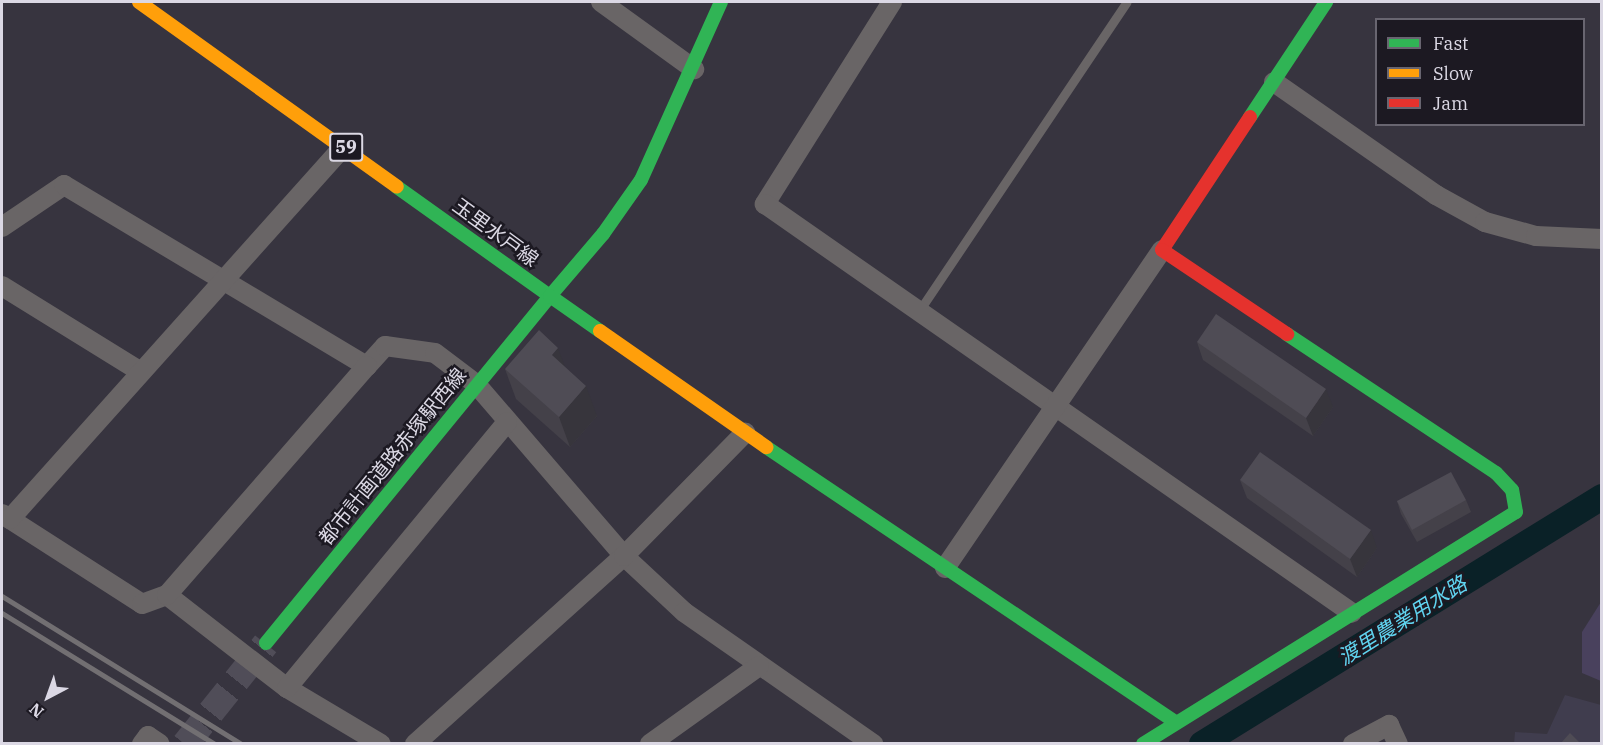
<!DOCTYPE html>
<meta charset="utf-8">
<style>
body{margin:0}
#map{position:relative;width:1603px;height:745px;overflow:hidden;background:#37343f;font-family:"IBM Plex Serif","Noto Sans JP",serif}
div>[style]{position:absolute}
.education>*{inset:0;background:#403d4e}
.green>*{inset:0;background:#49415d}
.canal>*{height:26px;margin:-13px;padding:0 13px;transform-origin:13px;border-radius:13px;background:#0a2127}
.secondary-tunnel>*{height:27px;margin-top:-13.5px;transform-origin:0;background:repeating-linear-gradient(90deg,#504d58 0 27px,transparent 0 41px)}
.lane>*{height:9px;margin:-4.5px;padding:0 4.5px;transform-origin:4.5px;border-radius:4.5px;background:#696566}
.street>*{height:20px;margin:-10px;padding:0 10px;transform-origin:10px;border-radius:10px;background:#696566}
.fast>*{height:14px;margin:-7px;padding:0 7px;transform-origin:7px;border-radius:7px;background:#30b455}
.slow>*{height:14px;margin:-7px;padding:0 7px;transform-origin:7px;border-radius:7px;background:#ff9f0a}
.jam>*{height:14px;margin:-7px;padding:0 7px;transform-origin:7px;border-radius:7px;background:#e5322d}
.rail>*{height:4.5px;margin:-2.25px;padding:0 2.25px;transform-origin:2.25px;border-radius:2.25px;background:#726f72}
.wall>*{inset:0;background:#444149}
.shaded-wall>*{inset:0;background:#37353c}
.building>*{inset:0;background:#4f4c55}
span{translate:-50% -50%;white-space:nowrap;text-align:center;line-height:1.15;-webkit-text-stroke:5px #1c1922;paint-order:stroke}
.shield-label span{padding:2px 4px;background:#1c1922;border:2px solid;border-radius:4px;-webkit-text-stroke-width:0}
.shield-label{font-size:18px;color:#dbd8e4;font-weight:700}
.street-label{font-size:20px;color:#dbd8e4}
.water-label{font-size:21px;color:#60d4f0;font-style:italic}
.frame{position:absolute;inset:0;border:3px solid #dbd8e4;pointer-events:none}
.legend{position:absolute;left:1375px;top:18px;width:210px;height:108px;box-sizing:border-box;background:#1c1922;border:2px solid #686570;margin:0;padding:8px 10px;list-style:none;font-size:18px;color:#dbd8e4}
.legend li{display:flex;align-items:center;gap:12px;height:30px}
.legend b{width:30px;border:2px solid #686570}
.north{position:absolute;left:18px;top:667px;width:60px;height:60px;-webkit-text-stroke:4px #1c1922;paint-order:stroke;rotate:221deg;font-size:16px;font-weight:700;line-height:24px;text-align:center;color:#dbd8e4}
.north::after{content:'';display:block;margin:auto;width:21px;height:27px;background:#dbd8e4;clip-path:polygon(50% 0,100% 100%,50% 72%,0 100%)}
</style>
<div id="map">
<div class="education">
<i style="clip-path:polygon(1565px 695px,1601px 705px,1601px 743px,1514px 744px,1515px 732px,1547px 734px)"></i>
</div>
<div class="green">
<i style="clip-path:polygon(1601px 602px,1601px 681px,1582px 673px,1582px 632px)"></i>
</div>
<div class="canal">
<i style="left:1202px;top:744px;width:470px;rotate:-31.7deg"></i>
</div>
<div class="secondary-tunnel">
<i style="left:185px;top:744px;width:129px;rotate:-51.3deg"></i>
</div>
<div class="lane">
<i style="left:919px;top:311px;width:372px;rotate:-56.1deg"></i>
</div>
<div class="street">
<i style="left:601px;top:2px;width:115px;rotate:35.8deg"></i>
<i style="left:892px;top:2px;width:239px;rotate:122.2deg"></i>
<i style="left:765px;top:204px;width:715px;rotate:34.87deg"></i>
<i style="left:1274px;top:82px;width:198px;rotate:34.9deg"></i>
<i style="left:1436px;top:195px;width:56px;rotate:28.9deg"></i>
<i style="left:1485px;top:222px;width:53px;rotate:15.4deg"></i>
<i style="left:1536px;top:236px;width:66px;rotate:2.6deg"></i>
<i style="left:2px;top:227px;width:75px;rotate:-34.1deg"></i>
<i style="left:64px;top:185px;width:353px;rotate:30.9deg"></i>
<i style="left:367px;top:366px;width:27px;rotate:-48deg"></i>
<i style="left:385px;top:346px;width:50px;rotate:8deg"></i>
<i style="left:435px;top:353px;width:51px;rotate:37.1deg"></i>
<i style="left:476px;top:384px;width:227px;rotate:49.3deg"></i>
<i style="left:624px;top:556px;width:82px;rotate:43deg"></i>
<i style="left:684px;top:612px;width:231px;rotate:34.9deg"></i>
<i style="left:2px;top:286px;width:163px;rotate:31.7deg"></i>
<i style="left:2px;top:514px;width:166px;rotate:32.7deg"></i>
<i style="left:142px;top:604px;width:27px;rotate:-20deg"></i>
<i style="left:167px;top:595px;width:152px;rotate:37.8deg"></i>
<i style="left:287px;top:688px;width:109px;rotate:30.8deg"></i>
<i style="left:10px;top:519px;width:501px;rotate:-48.16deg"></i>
<i style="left:945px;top:568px;width:385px;rotate:-55.7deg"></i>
<i style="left:167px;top:595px;width:304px;rotate:-48.9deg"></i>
<i style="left:287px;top:688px;width:345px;rotate:-50.4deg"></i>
<i style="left:142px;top:744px;width:10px;rotate:-53deg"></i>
<i style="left:148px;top:736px;width:14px;rotate:34deg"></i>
<i style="left:415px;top:744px;width:281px;rotate:-42deg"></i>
<i style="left:624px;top:556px;width:173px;rotate:-45.5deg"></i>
<i style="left:650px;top:744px;width:134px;rotate:-35.6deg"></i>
<i style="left:1353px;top:744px;width:41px;rotate:-27.8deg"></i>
<i style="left:1389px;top:725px;width:21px;rotate:65deg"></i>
</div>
<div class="fast">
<i style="left:1250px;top:117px;width:138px;rotate:-56.5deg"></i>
<i style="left:397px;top:187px;width:188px;rotate:35.5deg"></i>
<i style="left:550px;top:296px;width:82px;rotate:-49.5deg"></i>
<i style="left:603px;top:234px;width:66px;rotate:-54.9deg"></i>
<i style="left:641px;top:180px;width:195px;rotate:-65.8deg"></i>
<i style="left:766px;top:447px;width:494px;rotate:33.9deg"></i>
<i style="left:266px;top:643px;width:448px;rotate:-50.7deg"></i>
<i style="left:550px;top:296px;width:61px;rotate:35deg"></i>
<i style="left:1143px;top:744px;width:439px;rotate:-31.9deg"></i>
<i style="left:1516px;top:512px;width:22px;rotate:-100deg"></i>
<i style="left:1512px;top:490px;width:23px;rotate:-133deg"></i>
<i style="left:1496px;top:473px;width:251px;rotate:-146.4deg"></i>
</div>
<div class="slow">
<i style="left:139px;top:2px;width:317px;rotate:35.6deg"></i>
<i style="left:600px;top:331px;width:203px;rotate:34.9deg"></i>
</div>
<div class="jam">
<i style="left:1250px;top:117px;width:159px;rotate:123.5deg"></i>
<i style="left:1162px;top:250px;width:151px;rotate:33.9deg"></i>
</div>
<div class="rail">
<i style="left:2px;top:596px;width:282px;rotate:31.7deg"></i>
<i style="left:2px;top:613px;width:250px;rotate:31.6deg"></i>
</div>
<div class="wall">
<i style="clip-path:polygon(1197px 342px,1333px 407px,1313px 436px,1203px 360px)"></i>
<i style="clip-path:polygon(566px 368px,597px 416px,570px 447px,516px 399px,505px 369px)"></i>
<i style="clip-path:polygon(1240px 480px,1377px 548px,1357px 577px,1247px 498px)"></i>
<i style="clip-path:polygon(1466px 500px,1471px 512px,1417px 542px,1401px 514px,1397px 501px)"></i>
</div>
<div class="shaded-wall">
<i style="clip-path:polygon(558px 348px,569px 378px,552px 355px)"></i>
<i style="clip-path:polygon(586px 386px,597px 416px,570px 447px,559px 417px)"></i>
<i style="clip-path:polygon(1326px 389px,1333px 407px,1313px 436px,1306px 418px)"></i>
<i style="clip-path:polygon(1371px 530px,1377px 548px,1357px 577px,1350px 559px)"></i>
</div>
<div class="building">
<i style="clip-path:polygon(1216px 314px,1326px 389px,1306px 418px,1197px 342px)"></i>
<i style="clip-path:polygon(539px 330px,558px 348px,552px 355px,586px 386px,559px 417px,505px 369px)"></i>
<i style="clip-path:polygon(1260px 452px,1371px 530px,1350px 559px,1240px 480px)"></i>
<i style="clip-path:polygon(1451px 472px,1466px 500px,1412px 530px,1397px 501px)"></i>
<i style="clip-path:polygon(1570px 733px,1581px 744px,1560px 744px)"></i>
</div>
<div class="shield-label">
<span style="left:346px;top:147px">59</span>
</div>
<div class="street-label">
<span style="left:496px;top:232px;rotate:36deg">玉里水戸線</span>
<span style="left:392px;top:456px;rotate:-51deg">都市計画道路赤塚駅西線</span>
</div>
<div class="water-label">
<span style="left:1402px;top:620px;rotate:-32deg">渡里農業用水路</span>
</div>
<div class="frame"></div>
<ul class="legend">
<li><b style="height:8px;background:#30b455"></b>Fast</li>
<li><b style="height:8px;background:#ff9f0a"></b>Slow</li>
<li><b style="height:8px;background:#e5322d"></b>Jam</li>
</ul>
<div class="north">N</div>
</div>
